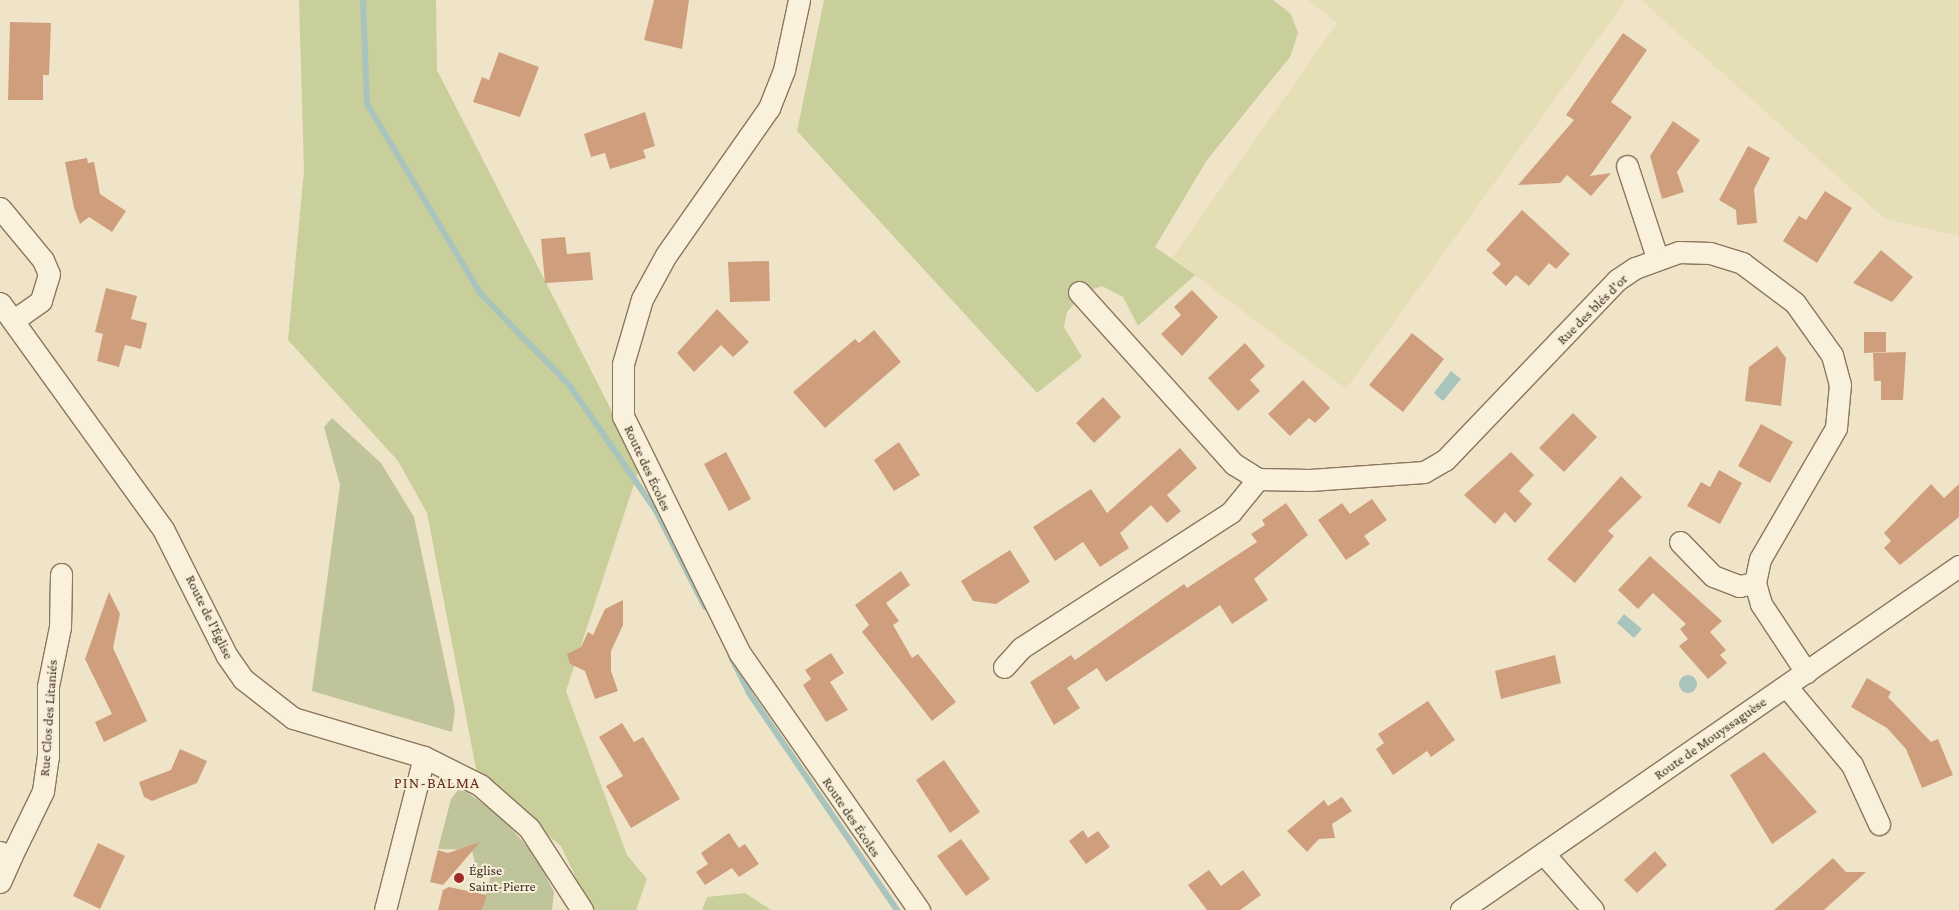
<!DOCTYPE html>
<meta charset="utf-8">
<style>
body{margin:0}
#map{position:relative;width:1959px;height:910px;overflow:hidden;background:#f0e4c8;font-family:"Crimson Pro",serif}
div>[style]{position:absolute}
.farmland>*{inset:0;background:#e6deb5}
.green>*{inset:0;background:#c9cf9b}
.cemetery>*{inset:0;background:#bfc49a}
.water>*{inset:0;background:#a9c4bc}
.round{border-radius:50%}
.stream>*{height:6px;margin:-3px;padding:0 3px;transform-origin:3px;border-radius:3px;background:#a9c4bc}
.building>*{inset:0;background:#cf9f7d}
.roads{filter:drop-shadow(1px 0 #8d765c) drop-shadow(-1px 0 #8d765c) drop-shadow(0 1px #8d765c) drop-shadow(0 -1px #8d765c)}
.minor>*{height:21px;margin:-10.5px;padding:0 10.5px;transform-origin:10.5px;border-radius:10.5px;background:#faf1dc}
.dots>*{width:14px;height:14px;translate:-50% -50%;box-sizing:border-box;border:2px solid #f7eed8;border-radius:50%}
span{translate:-50% -50%;white-space:nowrap;text-align:center;line-height:1.15;-webkit-text-stroke:4px #f7eed8;paint-order:stroke}
.street-label{font-size:14px;color:#3d2e20}
.poi-label{font-size:14px;color:#3d2e20}
.left{translate:0 -50%;text-align:left}
.quarter-label{font-size:16px;color:#6b2e1e;letter-spacing:1px}
</style>
<div id="map">
<div class="farmland">
<i style="clip-path:polygon(1308px 0,1626px 0,1346px 389px,1172px 258px,1337px 23px)"></i>
<i style="clip-path:polygon(1641px 0,1959px 0,1959px 236px,1885px 219px)"></i>
</div>
<div class="green">
<i style="clip-path:polygon(299px 0,436px 0,437px 70px,640px 466px,566px 691px,627px 855px,647px 879px,636px 910px,591px 910px,561px 846px,478px 779px,427px 513px,398px 461px,288px 340px,304px 171px)"></i>
<i style="clip-path:polygon(824px 0,1273px 0,1291px 14px,1298px 33px,1290px 57px,1207px 160px,1155px 247px,1195px 275px,1138px 326px,1123px 297px,1102px 286px,1085px 292px,1067px 312px,1064px 327px,1082px 357px,1037px 393px,797px 131px)"></i>
<i style="clip-path:polygon(745px 893px,771px 910px,702px 910px,707px 897px)"></i>
</div>
<div class="cemetery">
<i style="clip-path:polygon(332px 418px,381px 463px,414px 517px,455px 710px,452px 732px,312px 691px,340px 485px,324px 427px)"></i>
<i style="clip-path:polygon(458px 790px,467px 792px,500px 816px,535px 855px,554px 892px,552px 910px,482px 910px,492px 871px,476px 868px,472px 850px,438px 849px,451px 799px)"></i>
</div>
<div class="water">
<i style="clip-path:polygon(1451px 371px,1461px 379px,1443px 401px,1434px 393px)"></i>
<i style="clip-path:polygon(1624px 614px,1642px 629px,1634px 638px,1617px 623px)"></i>
<i class="round" style="left:1679px;top:675px;width:18px;height:18px"></i>
</div>
<div class="stream">
<i style="left:363px;top:0;width:104px;rotate:87.8deg"></i>
<i style="left:367px;top:104px;width:220px;rotate:59.1deg"></i>
<i style="left:480px;top:293px;width:129px;rotate:45.9deg"></i>
<i style="left:570px;top:386px;width:150px;rotate:55.4deg"></i>
<i style="left:655px;top:509px;width:110px;rotate:63deg"></i>
<i style="left:732px;top:659px;width:38px;rotate:63deg"></i>
<i style="left:749px;top:693px;width:263px;rotate:55.7deg"></i>
</div>
<div class="building">
<i style="clip-path:polygon(654px 0,689px 0,682px 49px,644px 40px)"></i>
<i style="clip-path:polygon(10px 22px,51px 23px,49px 75px,43px 75px,43px 100px,8px 100px)"></i>
<i style="clip-path:polygon(1623px 33px,1647px 50px,1611px 102px,1632px 117px,1590px 176px,1611px 173px,1591px 196px,1567px 175px,1560px 183px,1518px 185px,1574px 120px,1566px 115px)"></i>
<i style="clip-path:polygon(499px 52px,539px 67px,520px 117px,473px 102px,482px 77px,489px 80px)"></i>
<i style="clip-path:polygon(645px 112px,655px 146px,643px 150px,646px 158px,610px 169px,605px 153px,591px 157px,584px 134px)"></i>
<i style="clip-path:polygon(1673px 121px,1700px 140px,1677px 172px,1684px 192px,1662px 199px,1650px 156px)"></i>
<i style="clip-path:polygon(1748px 146px,1770px 158px,1754px 189px,1757px 223px,1737px 225px,1736px 210px,1719px 200px)"></i>
<i style="clip-path:polygon(87px 158px,88px 163px,94px 162px,100px 194px,126px 211px,112px 232px,89px 217px,80px 224px,74px 208px,65px 162px)"></i>
<i style="clip-path:polygon(1825px 191px,1852px 208px,1817px 263px,1783px 241px,1799px 216px,1806px 220px)"></i>
<i style="clip-path:polygon(1522px 210px,1570px 254px,1556px 269px,1549px 263px,1529px 286px,1516px 275px,1506px 286px,1492px 273px,1501px 264px,1486px 250px)"></i>
<i style="clip-path:polygon(565px 237px,567px 254px,590px 252px,593px 280px,545px 283px,541px 239px)"></i>
<i style="clip-path:polygon(1881px 250px,1913px 277px,1892px 302px,1853px 283px)"></i>
<i style="clip-path:polygon(769px 261px,770px 301px,730px 302px,728px 262px)"></i>
<i style="clip-path:polygon(106px 288px,137px 296px,131px 319px,147px 323px,141px 349px,125px 345px,119px 367px,97px 361px,103px 334px,95px 332px)"></i>
<i style="clip-path:polygon(1192px 290px,1218px 317px,1182px 356px,1161px 334px,1181px 315px,1174px 307px)"></i>
<i style="clip-path:polygon(717px 309px,749px 342px,733px 357px,721px 345px,694px 372px,677px 353px)"></i>
<i style="clip-path:polygon(874px 330px,901px 362px,825px 428px,793px 392px,855px 339px,859px 343px)"></i>
<i style="clip-path:polygon(1864px 332px,1886px 332px,1886px 352px,1864px 353px)"></i>
<i style="clip-path:polygon(1412px 333px,1444px 359px,1403px 412px,1369px 385px)"></i>
<i style="clip-path:polygon(1245px 343px,1265px 366px,1250px 380px,1260px 391px,1238px 411px,1208px 378px)"></i>
<i style="clip-path:polygon(1777px 346px,1786px 358px,1781px 406px,1745px 401px,1749px 367px)"></i>
<i style="clip-path:polygon(1906px 352px,1903px 400px,1881px 400px,1881px 381px,1874px 381px,1873px 353px)"></i>
<i style="clip-path:polygon(1303px 380px,1330px 408px,1315px 423px,1309px 418px,1290px 436px,1268px 414px)"></i>
<i style="clip-path:polygon(1103px 397px,1121px 417px,1094px 443px,1076px 423px)"></i>
<i style="clip-path:polygon(1573px 413px,1597px 437px,1564px 472px,1539px 448px)"></i>
<i style="clip-path:polygon(1761px 424px,1793px 442px,1770px 483px,1738px 466px)"></i>
<i style="clip-path:polygon(899px 442px,920px 475px,894px 491px,874px 460px)"></i>
<i style="clip-path:polygon(1180px 448px,1197px 468px,1167px 495px,1181px 511px,1167px 523px,1151px 505px,1120px 533px,1129px 548px,1100px 567px,1083px 542px,1055px 561px,1033px 527px,1091px 489px,1107px 513px)"></i>
<i style="clip-path:polygon(726px 452px,751px 499px,729px 511px,704px 464px)"></i>
<i style="clip-path:polygon(1511px 452px,1534px 475px,1519px 491px,1532px 504px,1515px 523px,1505px 512px,1495px 524px,1464px 495px)"></i>
<i style="clip-path:polygon(1719px 470px,1742px 483px,1720px 524px,1687px 506px,1701px 482px,1710px 487px)"></i>
<i style="clip-path:polygon(1621px 476px,1642px 497px,1608px 531px,1614px 536px,1575px 583px,1547px 559px)"></i>
<i style="clip-path:polygon(1931px 484px,1944px 498px,1959px 484px,1959px 517px,1900px 565px,1884px 548px,1891px 541px,1884px 533px)"></i>
<i style="clip-path:polygon(1372px 499px,1387px 520px,1364px 536px,1370px 544px,1346px 560px,1318px 520px,1342px 503px,1350px 514px)"></i>
<i style="clip-path:polygon(1286px 503px,1308px 535px,1254px 579px,1268px 600px,1232px 624px,1220px 605px,1106px 682px,1097px 668px,1067px 688px,1080px 708px,1054px 725px,1030px 682px,1071px 655px,1075px 660px,1184px 584px,1187px 588px,1257px 542px,1251px 534px,1265px 525px,1262px 520px)"></i>
<i style="clip-path:polygon(1010px 550px,1030px 582px,996px 604px,973px 601px,961px 581px)"></i>
<i style="clip-path:polygon(1650px 556px,1722px 621px,1710px 632px,1726px 650px,1720px 655px,1727px 663px,1708px 679px,1679px 646px,1688px 639px,1680px 629px,1686px 624px,1653px 593px,1638px 609px,1618px 590px)"></i>
<i style="clip-path:polygon(901px 571px,910px 585px,886px 603px,899px 621px,893px 625px,912px 658px,918px 654px,956px 702px,932px 721px,862px 632px,869px 625px,855px 605px)"></i>
<i style="clip-path:polygon(109px 592px,120px 614px,113px 648px,147px 721px,104px 742px,95px 722px,112px 714px,85px 659px)"></i>
<i style="clip-path:polygon(623px 600px,623px 625px,611px 651px,611px 671px,618px 691px,595px 699px,585px 671px,570px 664px,567px 654px,581px 647px,588px 632px,593px 635px,605px 609px)"></i>
<i style="clip-path:polygon(831px 653px,844px 673px,830px 682px,848px 710px,826px 722px,803px 685px,811px 679px,805px 670px)"></i>
<i style="clip-path:polygon(1555px 655px,1561px 683px,1501px 699px,1495px 671px)"></i>
<i style="clip-path:polygon(1867px 678px,1891px 692px,1888px 697px,1931px 742px,1938px 739px,1953px 775px,1922px 788px,1906px 749px,1887px 728px,1851px 707px)"></i>
<i style="clip-path:polygon(1428px 701px,1455px 740px,1431px 757px,1427px 751px,1393px 775px,1376px 749px,1384px 743px,1378px 734px)"></i>
<i style="clip-path:polygon(622px 723px,634px 742px,643px 737px,680px 799px,631px 828px,606px 786px,623px 776px,599px 737px)"></i>
<i style="clip-path:polygon(180px 749px,207px 761px,197px 783px,152px 801px,144px 797px,139px 782px,171px 770px)"></i>
<i style="clip-path:polygon(1764px 752px,1817px 812px,1772px 844px,1730px 775px)"></i>
<i style="clip-path:polygon(944px 760px,980px 812px,950px 833px,916px 780px)"></i>
<i style="clip-path:polygon(1342px 797px,1352px 811px,1332px 824px,1335px 838px,1319px 839px,1307px 852px,1287px 831px,1324px 800px,1328px 806px)"></i>
<i style="clip-path:polygon(1083px 830px,1088px 838px,1098px 831px,1110px 847px,1086px 864px,1069px 841px)"></i>
<i style="clip-path:polygon(729px 833px,739px 848px,745px 844px,759px 864px,739px 877px,732px 868px,705px 885px,696px 872px,708px 864px,701px 853px)"></i>
<i style="clip-path:polygon(961px 839px,990px 879px,966px 896px,937px 856px)"></i>
<i style="clip-path:polygon(480px 842px,443px 885px,430px 882px,438px 850px,448px 853px)"></i>
<i style="clip-path:polygon(98px 843px,125px 856px,100px 909px,73px 896px)"></i>
<i style="clip-path:polygon(1655px 851px,1667px 865px,1637px 893px,1624px 880px)"></i>
<i style="clip-path:polygon(1833px 858px,1846px 872px,1866px 872px,1824px 910px,1774px 910px)"></i>
<i style="clip-path:polygon(1209px 870px,1221px 886px,1243px 870px,1261px 895px,1240px 910px,1207px 910px,1188px 885px)"></i>
<i style="clip-path:polygon(449px 887px,487px 895px,482px 910px,438px 910px,443px 890px)"></i>
</div>
<div class="roads">
<div class="minor">
<i style="left:799px;top:0;width:72px;rotate:102.1deg"></i>
<i style="left:784px;top:70px;width:41px;rotate:111.5deg"></i>
<i style="left:769px;top:108px;width:179px;rotate:125deg"></i>
<i style="left:666px;top:255px;width:50px;rotate:118.6deg"></i>
<i style="left:642px;top:299px;width:68px;rotate:106.3deg"></i>
<i style="left:623px;top:364px;width:52px;rotate:90deg"></i>
<i style="left:623px;top:416px;width:263px;rotate:63.8deg"></i>
<i style="left:739px;top:652px;width:315px;rotate:55.1deg"></i>
<i style="left:1627px;top:166px;width:96px;rotate:71.8deg"></i>
<i style="left:0;top:208px;width:67px;rotate:50.4deg"></i>
<i style="left:43px;top:260px;width:15px;rotate:67deg"></i>
<i style="left:49px;top:274px;width:28px;rotate:107deg"></i>
<i style="left:41px;top:301px;width:32px;rotate:145deg"></i>
<i style="left:1079px;top:292px;width:232px;rotate:48deg"></i>
<i style="left:1234px;top:464px;width:28px;rotate:32deg"></i>
<i style="left:1258px;top:479px;width:52px;rotate:1.1deg"></i>
<i style="left:1310px;top:480px;width:114px;rotate:-4deg"></i>
<i style="left:1424px;top:472px;width:24px;rotate:-30deg"></i>
<i style="left:1445px;top:460px;width:249px;rotate:-46.3deg"></i>
<i style="left:1617px;top:280px;width:22px;rotate:-34deg"></i>
<i style="left:1635px;top:268px;width:47px;rotate:-20deg"></i>
<i style="left:1679px;top:252px;width:31px;rotate:2deg"></i>
<i style="left:1710px;top:253px;width:34px;rotate:17deg"></i>
<i style="left:1742px;top:263px;width:66px;rotate:37deg"></i>
<i style="left:1795px;top:303px;width:64px;rotate:54.6deg"></i>
<i style="left:1832px;top:355px;width:30px;rotate:75deg"></i>
<i style="left:1840px;top:384px;width:44px;rotate:95.2deg"></i>
<i style="left:1836px;top:428px;width:151px;rotate:120.1deg"></i>
<i style="left:1760px;top:559px;width:25px;rotate:102deg"></i>
<i style="left:1755px;top:583px;width:22px;rotate:74deg"></i>
<i style="left:1761px;top:604px;width:82px;rotate:56.5deg"></i>
<i style="left:0;top:303px;width:279px;rotate:54.2deg"></i>
<i style="left:163px;top:529px;width:142px;rotate:63.3deg"></i>
<i style="left:227px;top:656px;width:28px;rotate:55deg"></i>
<i style="left:243px;top:679px;width:63px;rotate:38deg"></i>
<i style="left:293px;top:718px;width:137px;rotate:16.6deg"></i>
<i style="left:424px;top:757px;width:63px;rotate:26.6deg"></i>
<i style="left:480px;top:785px;width:65px;rotate:41.3deg"></i>
<i style="left:529px;top:828px;width:98px;rotate:57.1deg"></i>
<i style="left:1680px;top:542px;width:47px;rotate:45.9deg"></i>
<i style="left:1713px;top:576px;width:28px;rotate:21deg"></i>
<i style="left:1739px;top:586px;width:16px;rotate:-11deg"></i>
<i style="left:1004px;top:667px;width:25px;rotate:-48deg"></i>
<i style="left:1021px;top:648px;width:250px;rotate:-32.9deg"></i>
<i style="left:1231px;top:512px;width:43px;rotate:-50.7deg"></i>
<i style="left:1786px;top:686px;width:103px;rotate:50.1deg"></i>
<i style="left:1852px;top:765px;width:65px;rotate:65.4deg"></i>
<i style="left:0;top:852px;width:12px;rotate:24deg"></i>
<i style="left:11px;top:857px;width:73px;rotate:-64.1deg"></i>
<i style="left:43px;top:791px;width:34px;rotate:-82deg"></i>
<i style="left:48px;top:757px;width:71px;rotate:-90deg"></i>
<i style="left:48px;top:686px;width:60px;rotate:-78.5deg"></i>
<i style="left:60px;top:627px;width:53px;rotate:-88.9deg"></i>
<i style="left:1544px;top:854px;width:74px;rotate:48.8deg"></i>
<i style="left:0;top:882px;width:27px;rotate:-66deg"></i>
<i style="left:385px;top:910px;width:158px;rotate:-75.7deg"></i>
<i style="left:1461px;top:910px;width:605px;rotate:-34.64deg"></i>
</div>
</div>
<div class="dots">
<i style="left:459px;top:878px;background:#9e2a2b"></i>
</div>
<div class="street-label">
<span style="left:1592px;top:309px;rotate:-45deg">Rue des blés d'or</span>
<span style="left:648px;top:468px;rotate:65deg">Route des Écoles</span>
<span style="left:210px;top:617px;rotate:64deg">Route de l'Église</span>
<span style="left:48px;top:718px;rotate:-86deg">Rue Clos des Litaniés</span>
<span style="left:1710px;top:738px;rotate:-35deg">Route de Mouyssaguèse</span>
<span style="left:852px;top:817px;rotate:56deg">Route des Écoles</span>
</div>
<div class="poi-label">
<span class="left" style="left:469px;top:878px">Église<br>Saint-Pierre</span>
</div>
<div class="quarter-label">
<span style="left:437px;top:783px">PIN-BALMA</span>
</div>
</div>
